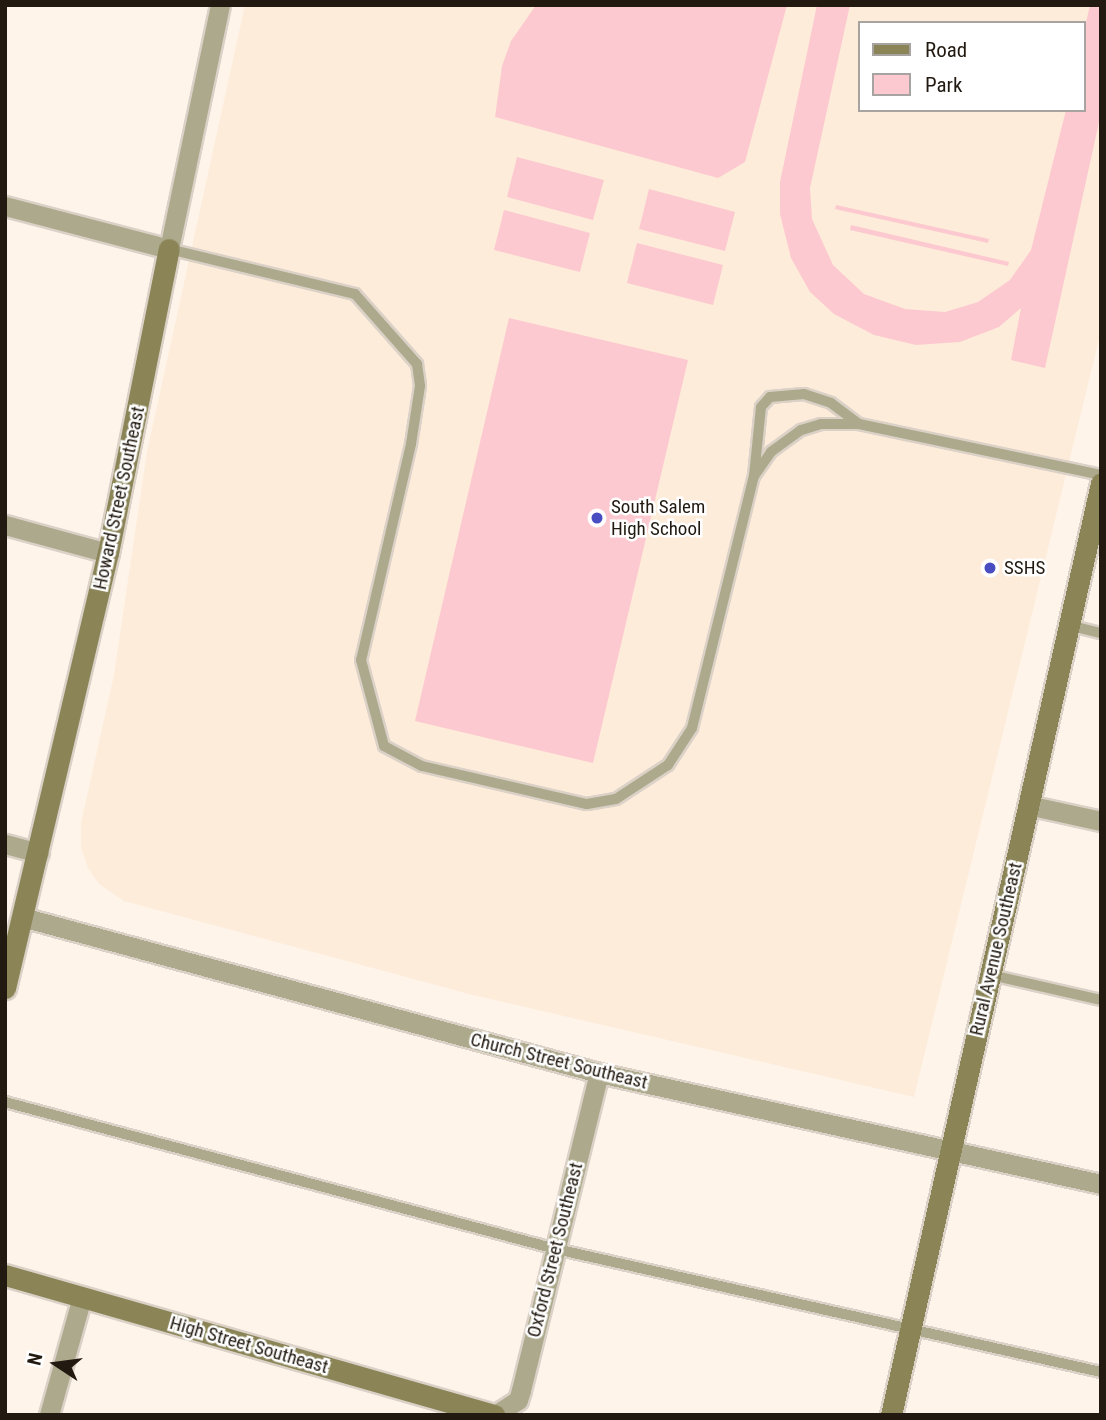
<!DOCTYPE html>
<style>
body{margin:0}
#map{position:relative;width:1106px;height:1420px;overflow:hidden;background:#fef4ea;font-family:"Roboto Condensed",sans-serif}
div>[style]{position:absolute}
.built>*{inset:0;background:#fdecd9}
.green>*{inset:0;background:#fdc9d0}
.roads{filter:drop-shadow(2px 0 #dbd1c7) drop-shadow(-2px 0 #dbd1c7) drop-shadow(0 2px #dbd1c7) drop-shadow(0 -2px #dbd1c7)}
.lane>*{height:10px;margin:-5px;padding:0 5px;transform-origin:5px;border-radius:5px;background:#ada98c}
.street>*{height:19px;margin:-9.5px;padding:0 9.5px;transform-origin:9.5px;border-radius:9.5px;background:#ada98c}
.secondary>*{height:21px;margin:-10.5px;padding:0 10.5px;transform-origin:10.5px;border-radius:10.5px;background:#8a8457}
.dots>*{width:19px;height:19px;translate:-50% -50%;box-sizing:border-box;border:4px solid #fff;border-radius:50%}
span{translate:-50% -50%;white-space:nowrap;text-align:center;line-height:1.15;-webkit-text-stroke:5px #fff;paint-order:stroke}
.street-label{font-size:19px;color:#221a11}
.poi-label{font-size:19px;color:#221a11}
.left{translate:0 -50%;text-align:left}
.frame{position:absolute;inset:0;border:7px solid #221a11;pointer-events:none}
.legend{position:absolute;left:858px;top:21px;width:228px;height:91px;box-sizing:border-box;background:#fff;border:2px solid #a7a3a0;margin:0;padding:9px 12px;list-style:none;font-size:21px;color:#221a11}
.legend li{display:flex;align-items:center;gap:14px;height:35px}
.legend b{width:35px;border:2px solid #a7a3a0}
.north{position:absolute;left:21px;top:1329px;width:70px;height:70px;-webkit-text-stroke:5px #fff;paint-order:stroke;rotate:283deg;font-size:19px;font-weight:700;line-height:28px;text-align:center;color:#221a11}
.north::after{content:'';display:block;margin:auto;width:24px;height:32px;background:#221a11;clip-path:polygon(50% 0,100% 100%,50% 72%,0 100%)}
</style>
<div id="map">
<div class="built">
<i style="clip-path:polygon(evenodd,245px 5px,1101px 5px,1101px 331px,914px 1097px,473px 995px,124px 901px,99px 884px,88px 868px,81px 848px,81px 823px,114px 675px,147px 452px,245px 5px,859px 23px,1083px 23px,1083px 110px,859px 110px,859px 23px)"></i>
</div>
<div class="green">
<i style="clip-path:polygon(536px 5px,787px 5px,745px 162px,718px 178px,495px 117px,502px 66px,511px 41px)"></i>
<i style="clip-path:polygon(817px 5px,850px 5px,810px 188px,812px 219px,833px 265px,864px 294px,905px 309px,945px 312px,978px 302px,1010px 280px,1031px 250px,1066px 110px,1083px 110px,1083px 36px,1090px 5px,1101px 5px,1101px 113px,1045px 368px,1011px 360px,1021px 308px,999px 327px,960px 342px,916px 345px,874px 335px,834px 314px,810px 292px,791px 258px,780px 214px,780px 182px)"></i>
<i style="clip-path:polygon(517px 157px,604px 180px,593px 220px,507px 197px)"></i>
<i style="clip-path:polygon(649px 189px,735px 212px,725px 251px,639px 229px)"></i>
<i style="clip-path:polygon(836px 205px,989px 239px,988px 243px,835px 209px)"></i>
<i style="clip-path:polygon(504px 210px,590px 233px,580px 272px,494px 250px)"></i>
<i style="clip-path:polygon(851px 225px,1009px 262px,1008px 266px,850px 230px)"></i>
<i style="clip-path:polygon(637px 243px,723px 265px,713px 305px,627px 283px)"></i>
<i style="clip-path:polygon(509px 318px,688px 360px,593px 763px,415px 721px)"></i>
</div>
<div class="roads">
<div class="lane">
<i style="left:169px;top:249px;width:191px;rotate:13.6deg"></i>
<i style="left:355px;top:294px;width:94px;rotate:48.5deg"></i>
<i style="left:417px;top:364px;width:22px;rotate:82deg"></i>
<i style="left:420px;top:386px;width:59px;rotate:98.8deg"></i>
<i style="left:411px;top:444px;width:222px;rotate:103deg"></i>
<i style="left:361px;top:660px;width:89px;rotate:75deg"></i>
<i style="left:384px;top:746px;width:43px;rotate:27.8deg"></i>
<i style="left:422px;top:766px;width:169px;rotate:13deg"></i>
<i style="left:587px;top:804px;width:29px;rotate:-10deg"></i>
<i style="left:616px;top:799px;width:62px;rotate:-33.2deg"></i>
<i style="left:668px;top:765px;width:44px;rotate:-57deg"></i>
<i style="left:692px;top:728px;width:260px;rotate:-76.2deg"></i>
<i style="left:754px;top:476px;width:69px;rotate:-84.2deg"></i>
<i style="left:761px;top:407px;width:13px;rotate:-48deg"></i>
<i style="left:770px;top:397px;width:34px;rotate:-5deg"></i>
<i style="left:804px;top:394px;width:28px;rotate:18deg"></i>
<i style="left:831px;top:403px;width:35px;rotate:37deg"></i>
<i style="left:859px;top:424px;width:38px;rotate:180deg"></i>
<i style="left:821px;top:424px;width:21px;rotate:163deg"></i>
<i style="left:801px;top:430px;width:37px;rotate:144deg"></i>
<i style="left:771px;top:452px;width:29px;rotate:125deg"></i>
<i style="left:859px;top:424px;width:247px;rotate:11.9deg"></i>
<i style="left:1068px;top:625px;width:34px;rotate:14deg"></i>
<i style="left:991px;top:975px;width:113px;rotate:12.8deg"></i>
<i style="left:5px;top:1102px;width:570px;rotate:14.94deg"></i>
<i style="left:556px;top:1249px;width:559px;rotate:12.72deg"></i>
</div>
<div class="street">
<i style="left:5px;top:206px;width:170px;rotate:14.7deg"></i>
<i style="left:169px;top:249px;width:249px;rotate:-78.2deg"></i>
<i style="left:5px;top:525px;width:107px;rotate:15.2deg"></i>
<i style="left:1028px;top:805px;width:75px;rotate:12.4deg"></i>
<i style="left:5px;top:844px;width:35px;rotate:15deg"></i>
<i style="left:22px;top:917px;width:598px;rotate:15.13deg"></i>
<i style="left:599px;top:1073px;width:514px;rotate:12.47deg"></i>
<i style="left:49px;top:1415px;width:123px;rotate:-74.4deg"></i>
<i style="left:495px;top:1415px;width:27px;rotate:-33deg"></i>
<i style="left:518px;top:1400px;width:10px;rotate:-73deg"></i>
<i style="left:521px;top:1390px;width:326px;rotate:-76.2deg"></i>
</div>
<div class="secondary">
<i style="left:5px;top:988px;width:447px;rotate:-76.7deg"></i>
<i style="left:108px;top:553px;width:310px;rotate:-78.7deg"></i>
<i style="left:5px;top:1275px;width:509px;rotate:15.98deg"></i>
<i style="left:891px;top:1415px;width:955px;rotate:-77.3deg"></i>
</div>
</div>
<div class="dots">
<i style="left:597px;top:518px;background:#494dc2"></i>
<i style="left:990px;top:568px;background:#494dc2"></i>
</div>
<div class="street-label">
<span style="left:119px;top:498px;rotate:-78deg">Howard Street Southeast</span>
<span style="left:996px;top:949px;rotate:-77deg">Rural Avenue Southeast</span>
<span style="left:559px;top:1061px;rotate:14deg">Church Street Southeast</span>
<span style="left:555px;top:1250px;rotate:-76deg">Oxford Street Southeast</span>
<span style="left:249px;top:1345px;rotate:16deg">High Street Southeast</span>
</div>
<div class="poi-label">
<span class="left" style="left:611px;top:518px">South Salem<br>High School</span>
<span class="left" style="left:1004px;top:568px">SSHS</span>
</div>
<div class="frame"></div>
<ul class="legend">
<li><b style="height:9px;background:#8a8457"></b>Road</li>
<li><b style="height:19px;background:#fdc9d0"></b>Park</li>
</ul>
<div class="north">N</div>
</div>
